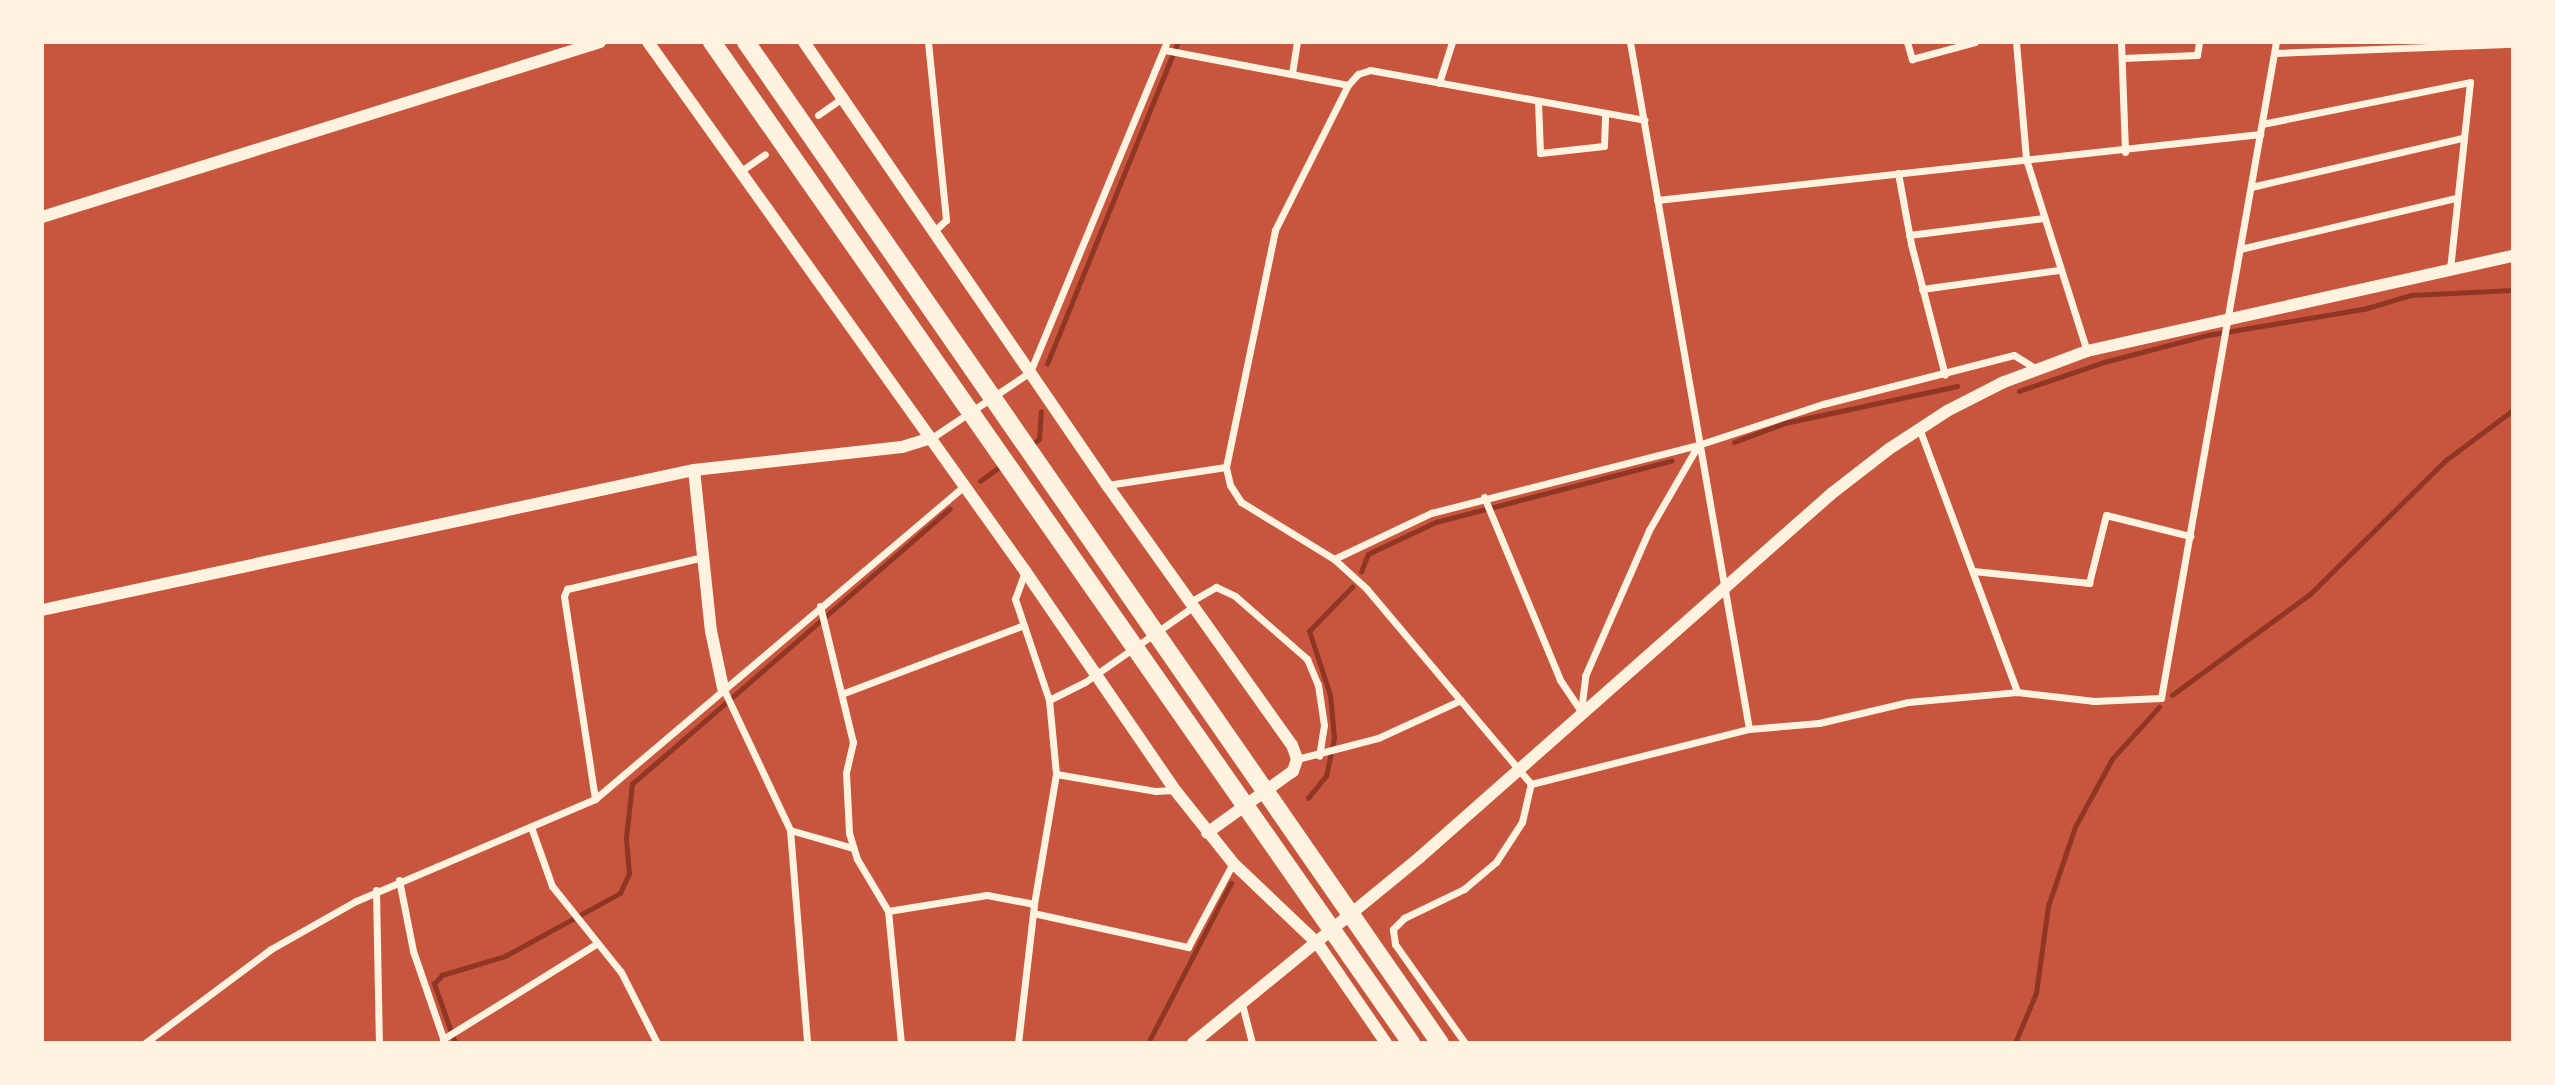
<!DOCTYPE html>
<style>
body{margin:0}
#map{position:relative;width:2555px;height:1085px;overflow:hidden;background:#c8553d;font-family:"Fira Sans",sans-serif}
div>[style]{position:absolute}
.stream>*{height:4.5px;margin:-2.25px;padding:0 2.25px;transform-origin:2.25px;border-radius:2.25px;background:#8f3625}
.minor>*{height:7px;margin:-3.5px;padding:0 3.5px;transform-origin:3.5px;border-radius:3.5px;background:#fff3e0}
.tertiary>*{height:12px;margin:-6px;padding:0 6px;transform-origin:6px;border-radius:6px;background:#fff3e0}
.motorway>*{height:18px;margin:-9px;padding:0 9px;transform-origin:9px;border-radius:9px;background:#fff3e0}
span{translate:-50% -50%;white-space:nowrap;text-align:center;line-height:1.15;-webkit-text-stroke:5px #fff3e0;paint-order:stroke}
.frame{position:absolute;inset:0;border:44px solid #fff3e0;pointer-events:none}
</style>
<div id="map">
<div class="stream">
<i style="left:1047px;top:364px;width:348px;rotate:-67.9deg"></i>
<i style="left:2019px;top:391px;width:90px;rotate:-18.8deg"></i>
<i style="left:2104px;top:362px;width:107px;rotate:-14.6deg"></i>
<i style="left:2208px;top:335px;width:158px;rotate:-9.5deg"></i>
<i style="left:2364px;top:309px;width:49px;rotate:-16.6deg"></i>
<i style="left:2411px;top:295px;width:102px;rotate:-2.8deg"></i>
<i style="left:1734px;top:442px;width:54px;rotate:-20.4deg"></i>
<i style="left:1785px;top:423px;width:176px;rotate:-12.1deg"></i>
<i style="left:1031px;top:445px;width:10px;rotate:-37deg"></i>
<i style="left:1039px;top:439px;width:27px;rotate:-86deg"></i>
<i style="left:980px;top:481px;width:29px;rotate:-36deg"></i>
<i style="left:1361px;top:572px;width:19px;rotate:-69deg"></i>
<i style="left:1368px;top:554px;width:75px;rotate:-25.2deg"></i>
<i style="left:1436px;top:522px;width:243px;rotate:-14.6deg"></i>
<i style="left:2172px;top:695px;width:171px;rotate:-36.2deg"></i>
<i style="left:2310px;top:594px;width:191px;rotate:-44.6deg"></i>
<i style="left:2446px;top:460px;width:84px;rotate:-36.7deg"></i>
<i style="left:1308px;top:798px;width:28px;rotate:-51deg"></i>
<i style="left:1326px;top:776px;width:39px;rotate:-78deg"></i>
<i style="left:1334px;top:738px;width:43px;rotate:-95.3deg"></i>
<i style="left:1330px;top:695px;width:67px;rotate:-108.2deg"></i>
<i style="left:1309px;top:631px;width:62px;rotate:-45.7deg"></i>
<i style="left:455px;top:1043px;width:63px;rotate:-109.6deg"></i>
<i style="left:434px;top:984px;width:12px;rotate:-48deg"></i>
<i style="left:442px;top:975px;width:66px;rotate:-16.8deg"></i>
<i style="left:505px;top:956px;width:131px;rotate:-28.7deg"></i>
<i style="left:620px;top:893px;width:21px;rotate:-65deg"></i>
<i style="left:629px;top:874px;width:36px;rotate:-95deg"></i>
<i style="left:626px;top:838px;width:54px;rotate:-83.7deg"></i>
<i style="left:632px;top:784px;width:420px;rotate:-40.9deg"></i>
<i style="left:1148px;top:1043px;width:180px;rotate:-62.6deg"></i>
<i style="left:2015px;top:1043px;width:54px;rotate:-67.2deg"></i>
<i style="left:2036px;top:993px;width:88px;rotate:-82.1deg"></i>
<i style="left:2048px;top:906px;width:83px;rotate:-71.1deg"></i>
<i style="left:2075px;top:827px;width:77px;rotate:-61.4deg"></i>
<i style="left:2112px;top:759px;width:70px;rotate:-47.9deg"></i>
</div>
<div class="minor">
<i style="left:928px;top:42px;width:179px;rotate:84.2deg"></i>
<i style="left:946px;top:220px;width:16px;rotate:137deg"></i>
<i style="left:1630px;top:42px;width:697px;rotate:80.17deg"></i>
<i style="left:1907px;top:42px;width:18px;rotate:74deg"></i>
<i style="left:1912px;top:59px;width:65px;rotate:-15.1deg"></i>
<i style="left:2016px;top:42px;width:117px;rotate:85.1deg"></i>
<i style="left:2026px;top:159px;width:201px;rotate:72.4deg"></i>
<i style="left:2121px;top:42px;width:110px;rotate:87.9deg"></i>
<i style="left:1165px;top:50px;width:186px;rotate:10.8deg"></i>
<i style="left:2275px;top:53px;width:238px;rotate:-2.2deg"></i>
<i style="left:2122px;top:58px;width:75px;rotate:-2.3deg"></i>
<i style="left:2197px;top:55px;width:13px;rotate:-81deg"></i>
<i style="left:1292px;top:73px;width:31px;rotate:-81deg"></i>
<i style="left:1439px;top:83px;width:43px;rotate:-72.4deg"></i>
<i style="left:1538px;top:101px;width:52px;rotate:87.8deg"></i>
<i style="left:1540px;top:153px;width:64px;rotate:-6.2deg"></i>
<i style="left:1604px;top:146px;width:33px;rotate:-88deg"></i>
<i style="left:818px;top:115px;width:29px;rotate:-35deg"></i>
<i style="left:2262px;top:124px;width:212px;rotate:-11.4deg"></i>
<i style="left:2470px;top:82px;width:189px;rotate:96.1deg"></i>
<i style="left:741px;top:171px;width:29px;rotate:-35deg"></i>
<i style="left:1898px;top:173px;width:72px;rotate:79.6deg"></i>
<i style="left:1911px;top:244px;width:135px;rotate:75.5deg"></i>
<i style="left:2251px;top:187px;width:216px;rotate:-13.1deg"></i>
<i style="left:1657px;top:200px;width:607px;rotate:-6.25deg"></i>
<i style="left:1909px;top:235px;width:136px;rotate:-7.2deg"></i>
<i style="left:2240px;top:249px;width:222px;rotate:-13.3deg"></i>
<i style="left:1922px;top:289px;width:138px;rotate:-7.9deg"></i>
<i style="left:1919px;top:428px;width:282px;rotate:69.6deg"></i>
<i style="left:930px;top:439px;width:120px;rotate:-33.8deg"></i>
<i style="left:1030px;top:372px;width:357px;rotate:-67.5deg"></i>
<i style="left:1107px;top:485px;width:120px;rotate:-8.6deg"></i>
<i style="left:1484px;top:497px;width:198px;rotate:67.4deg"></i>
<i style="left:1560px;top:680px;width:37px;rotate:56deg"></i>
<i style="left:1581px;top:711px;width:35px;rotate:-83deg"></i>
<i style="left:1585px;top:676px;width:159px;rotate:-66.3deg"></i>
<i style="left:1649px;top:530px;width:98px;rotate:-60deg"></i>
<i style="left:1334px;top:559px;width:107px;rotate:-25.4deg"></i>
<i style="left:1431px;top:513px;width:276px;rotate:-14.3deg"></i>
<i style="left:1698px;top:445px;width:132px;rotate:-18.2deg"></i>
<i style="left:1823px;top:404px;width:197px;rotate:-14.4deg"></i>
<i style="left:2014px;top:355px;width:26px;rotate:32deg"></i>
<i style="left:1973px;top:571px;width:117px;rotate:5.9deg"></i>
<i style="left:2089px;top:583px;width:70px;rotate:-76deg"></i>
<i style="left:2106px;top:515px;width:87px;rotate:14deg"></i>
<i style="left:1190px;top:602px;width:30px;rotate:-30deg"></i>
<i style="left:1216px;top:587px;width:21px;rotate:25deg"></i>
<i style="left:1235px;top:596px;width:96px;rotate:41.2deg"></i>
<i style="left:1307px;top:659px;width:28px;rotate:67deg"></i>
<i style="left:1318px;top:685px;width:40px;rotate:81.5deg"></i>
<i style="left:1324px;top:725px;width:31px;rotate:99deg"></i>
<i style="left:820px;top:606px;width:140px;rotate:76.4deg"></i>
<i style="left:853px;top:742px;width:32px;rotate:103deg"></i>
<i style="left:846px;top:773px;width:60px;rotate:87.1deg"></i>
<i style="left:849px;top:833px;width:27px;rotate:73deg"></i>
<i style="left:857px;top:859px;width:61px;rotate:59.2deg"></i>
<i style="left:888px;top:911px;width:133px;rotate:84.4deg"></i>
<i style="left:723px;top:688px;width:157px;rotate:64.7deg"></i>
<i style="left:790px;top:830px;width:214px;rotate:85.4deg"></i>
<i style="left:844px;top:693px;width:192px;rotate:-20.7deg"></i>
<i style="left:1049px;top:700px;width:40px;rotate:-26.6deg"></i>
<i style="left:1085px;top:682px;width:131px;rotate:-34.8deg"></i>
<i style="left:1297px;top:759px;width:84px;rotate:-14.5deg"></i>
<i style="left:1378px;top:738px;width:91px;rotate:-24.6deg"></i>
<i style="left:1056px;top:774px;width:100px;rotate:9.7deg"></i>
<i style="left:1155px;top:791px;width:20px;rotate:-3deg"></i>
<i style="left:1531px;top:784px;width:225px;rotate:-14.2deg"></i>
<i style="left:1749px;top:729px;width:70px;rotate:-4.9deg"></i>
<i style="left:1819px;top:723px;width:91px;rotate:-13.3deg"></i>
<i style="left:1908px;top:702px;width:109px;rotate:-5.2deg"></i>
<i style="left:2017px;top:692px;width:78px;rotate:6.7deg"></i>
<i style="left:2094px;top:701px;width:67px;rotate:-2.6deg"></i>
<i style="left:2161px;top:698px;width:666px;rotate:-80.06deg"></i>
<i style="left:595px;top:799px;width:205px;rotate:-98.7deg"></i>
<i style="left:564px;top:596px;width:8px;rotate:-67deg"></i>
<i style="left:567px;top:589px;width:140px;rotate:-13.2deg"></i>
<i style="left:531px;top:827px;width:63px;rotate:70.4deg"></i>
<i style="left:552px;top:886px;width:110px;rotate:51.3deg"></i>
<i style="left:621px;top:972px;width:80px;rotate:63.1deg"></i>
<i style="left:790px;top:830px;width:66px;rotate:15.9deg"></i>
<i style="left:399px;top:880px;width:72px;rotate:78.8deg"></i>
<i style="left:413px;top:951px;width:95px;rotate:71deg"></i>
<i style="left:376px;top:890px;width:153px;rotate:88.9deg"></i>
<i style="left:888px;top:911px;width:100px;rotate:-9.2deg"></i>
<i style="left:987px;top:895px;width:48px;rotate:10.8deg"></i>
<i style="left:1033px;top:913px;width:159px;rotate:12.4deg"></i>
<i style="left:1188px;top:947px;width:95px;rotate:-61.8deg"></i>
<i style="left:1242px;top:1004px;width:40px;rotate:75.6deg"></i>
<i style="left:443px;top:1039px;width:182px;rotate:-31.8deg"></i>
<i style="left:145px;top:1043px;width:157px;rotate:-36.7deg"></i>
<i style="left:271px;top:949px;width:98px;rotate:-29.5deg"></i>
<i style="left:356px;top:901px;width:260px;rotate:-23.1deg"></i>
<i style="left:595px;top:799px;width:482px;rotate:-40.3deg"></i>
<i style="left:1018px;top:1043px;width:140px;rotate:-83.4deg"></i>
<i style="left:1034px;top:904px;width:132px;rotate:-80.4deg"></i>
<i style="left:1056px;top:774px;width:74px;rotate:-95.4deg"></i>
<i style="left:1049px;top:700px;width:107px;rotate:-108.6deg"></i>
<i style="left:1015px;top:599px;width:30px;rotate:-70deg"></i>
<i style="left:1465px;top:1043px;width:121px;rotate:-125.3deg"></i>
<i style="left:1395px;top:944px;width:15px;rotate:-98deg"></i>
<i style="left:1393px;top:929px;width:16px;rotate:-45deg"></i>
<i style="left:1404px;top:918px;width:67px;rotate:-25.8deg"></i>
<i style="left:1464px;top:889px;width:42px;rotate:-40.2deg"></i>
<i style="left:1496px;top:862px;width:48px;rotate:-57deg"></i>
<i style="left:1522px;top:822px;width:39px;rotate:-77deg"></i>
<i style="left:1531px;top:784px;width:255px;rotate:-130.1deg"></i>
<i style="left:1367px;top:589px;width:45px;rotate:-137.7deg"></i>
<i style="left:1334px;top:559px;width:109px;rotate:-148.5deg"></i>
<i style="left:1241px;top:502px;width:20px;rotate:-123deg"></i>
<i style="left:1230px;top:485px;width:18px;rotate:-103deg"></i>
<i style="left:1226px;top:467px;width:242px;rotate:-78.3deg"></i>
<i style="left:1275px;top:230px;width:162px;rotate:-63.3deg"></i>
<i style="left:1348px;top:85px;width:15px;rotate:-48deg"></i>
<i style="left:1358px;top:74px;width:13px;rotate:-18deg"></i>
<i style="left:1370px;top:70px;width:279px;rotate:10.3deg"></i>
</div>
<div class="tertiary">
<i style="left:648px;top:42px;width:650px;rotate:54.52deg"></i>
<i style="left:1025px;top:571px;width:265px;rotate:55.6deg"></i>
<i style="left:1175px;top:790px;width:93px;rotate:51.5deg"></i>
<i style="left:1233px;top:863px;width:117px;rotate:43.6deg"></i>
<i style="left:1318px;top:944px;width:120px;rotate:55.5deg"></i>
<i style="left:804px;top:42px;width:537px;rotate:55.63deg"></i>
<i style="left:1107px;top:485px;width:319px;rotate:54.6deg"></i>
<i style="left:1292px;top:745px;width:15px;rotate:70deg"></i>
<i style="left:1297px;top:759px;width:13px;rotate:108deg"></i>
<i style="left:1293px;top:771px;width:106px;rotate:144.2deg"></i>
<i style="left:42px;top:217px;width:585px;rotate:-17.41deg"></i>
<i style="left:694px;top:470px;width:162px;rotate:84deg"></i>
<i style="left:711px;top:631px;width:58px;rotate:78.1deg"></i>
<i style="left:42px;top:610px;width:667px;rotate:-12.12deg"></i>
<i style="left:694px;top:470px;width:209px;rotate:-6.3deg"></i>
<i style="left:902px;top:447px;width:28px;rotate:-17deg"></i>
<i style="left:1193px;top:1043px;width:293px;rotate:-39.3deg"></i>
<i style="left:1420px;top:857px;width:548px;rotate:-41.45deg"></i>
<i style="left:1831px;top:494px;width:73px;rotate:-37.8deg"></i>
<i style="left:1889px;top:449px;width:69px;rotate:-33.2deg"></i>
<i style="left:1947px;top:411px;width:64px;rotate:-27deg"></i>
<i style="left:2004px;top:382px;width:89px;rotate:-20.5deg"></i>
<i style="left:2087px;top:351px;width:436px;rotate:-12.6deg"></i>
</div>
<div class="motorway">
<i style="left:712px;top:42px;width:1221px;rotate:55.07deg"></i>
<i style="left:746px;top:42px;width:1218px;rotate:55.27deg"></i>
</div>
<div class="frame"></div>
</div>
